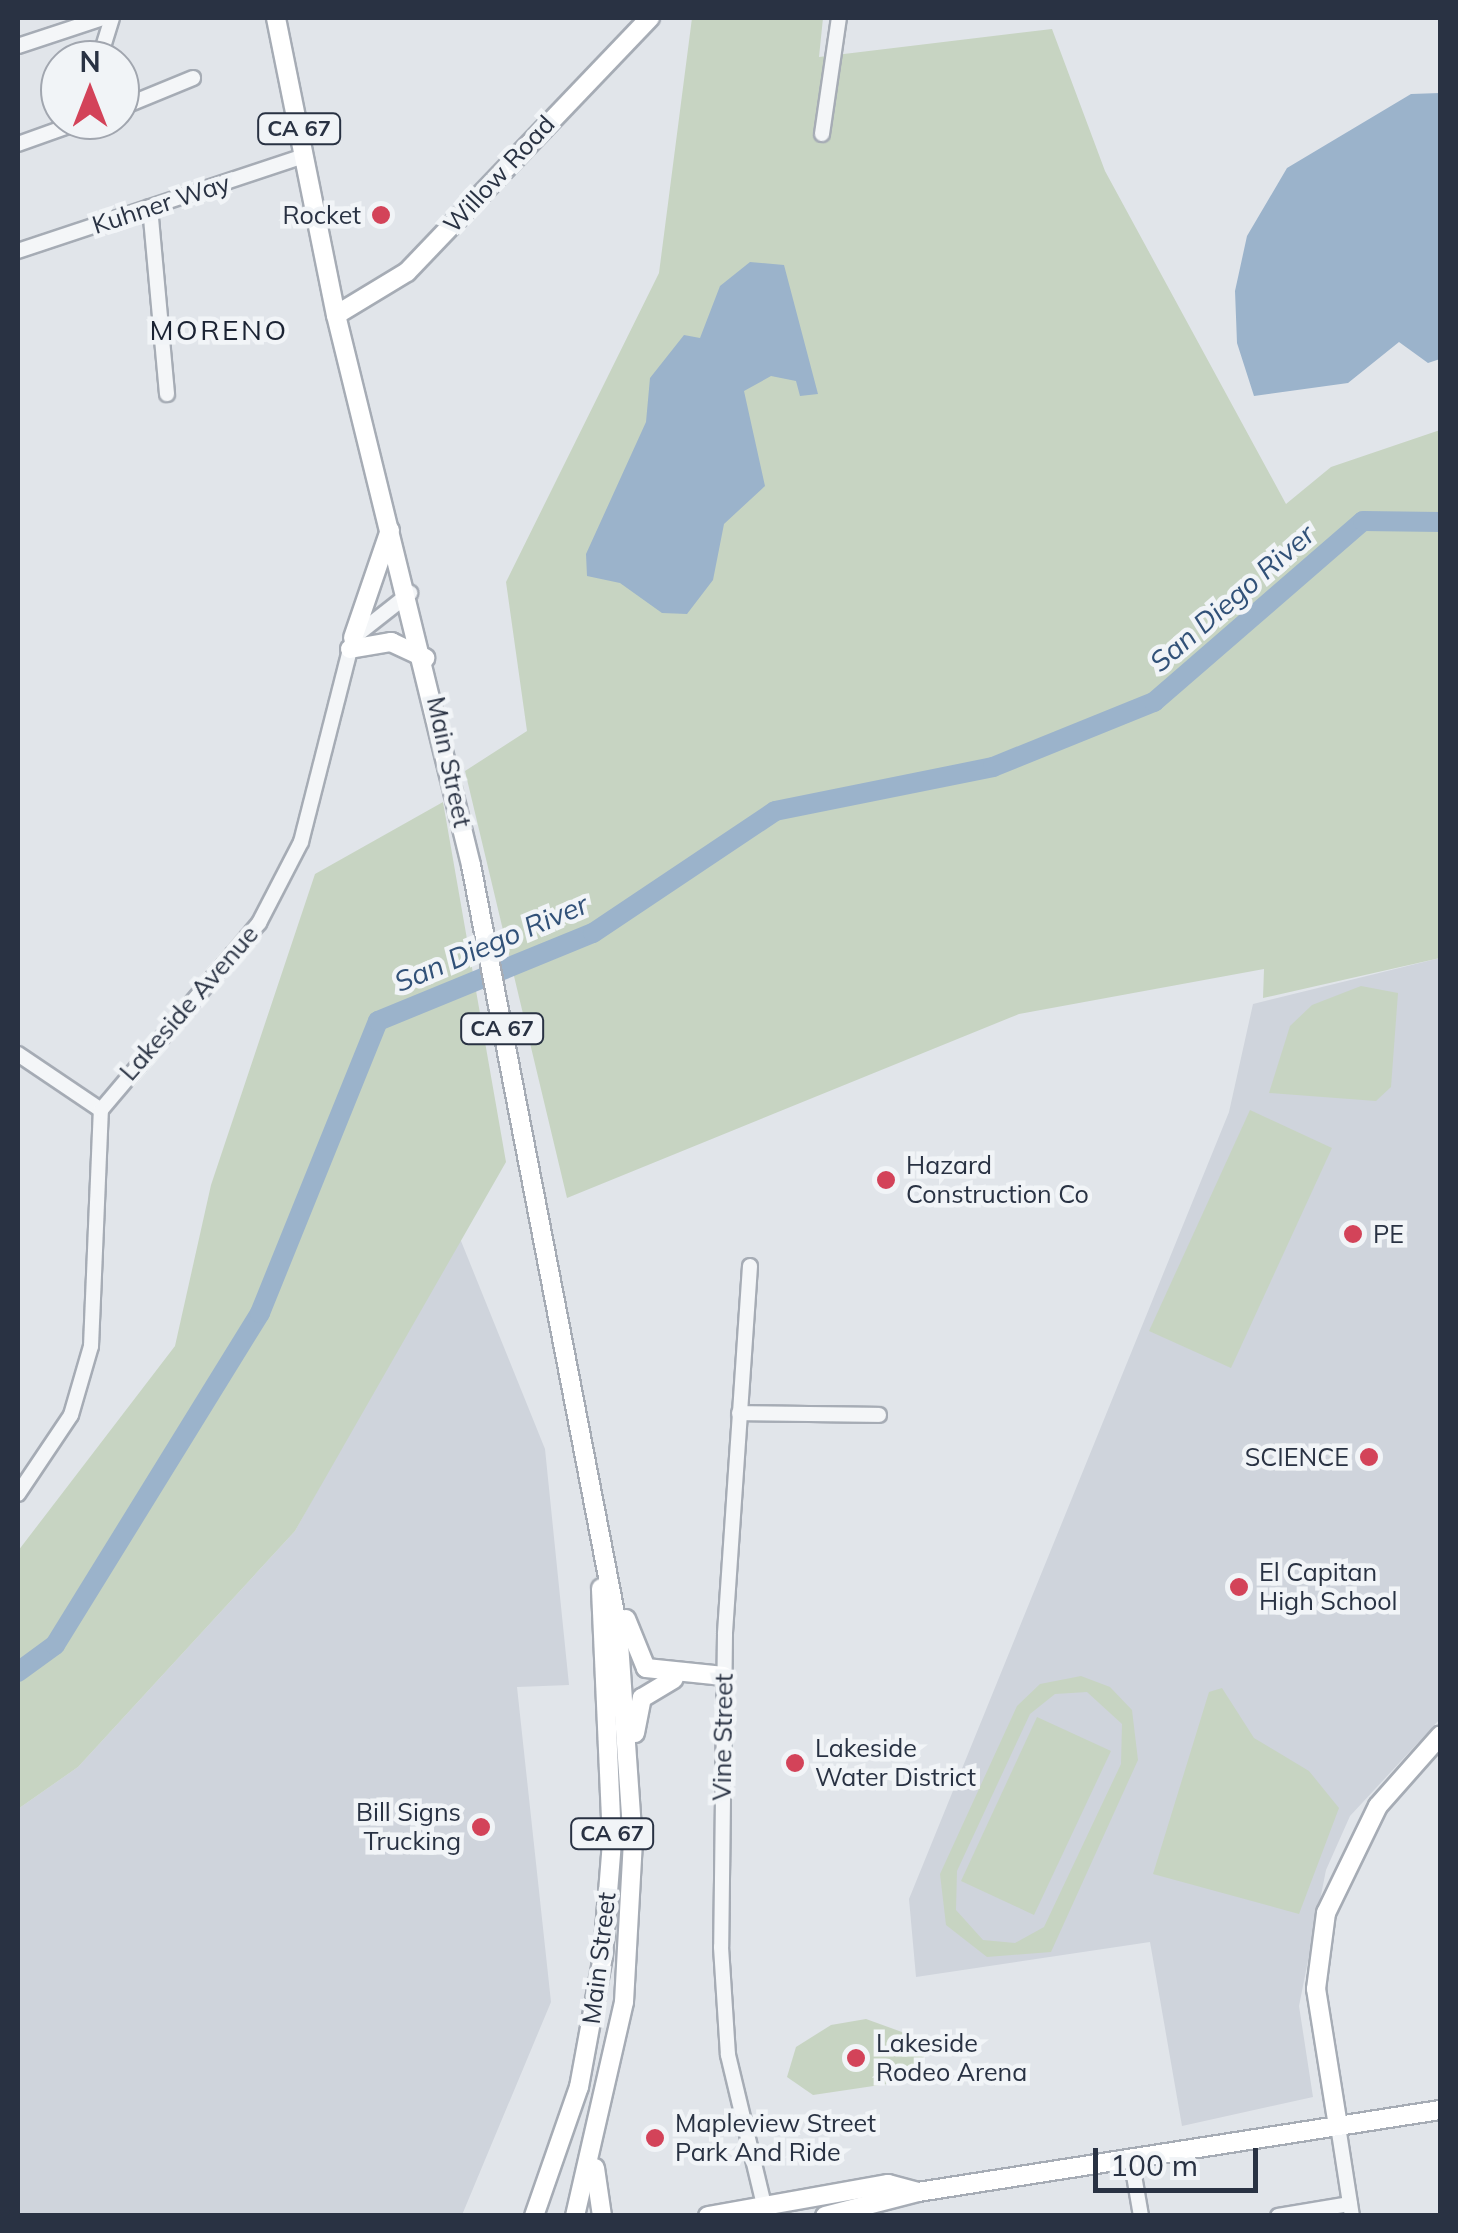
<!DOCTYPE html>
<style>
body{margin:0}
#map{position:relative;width:1458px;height:2233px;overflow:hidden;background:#e1e5ea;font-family:Mulish,sans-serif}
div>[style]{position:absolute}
.built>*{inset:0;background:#cfd4dc}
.green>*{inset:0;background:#c7d4c2}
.water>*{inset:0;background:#9bb3cb}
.river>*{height:20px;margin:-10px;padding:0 10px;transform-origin:10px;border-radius:10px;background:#9bb3cb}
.roads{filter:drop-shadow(2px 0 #a6acb5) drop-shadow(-2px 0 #a6acb5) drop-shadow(0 2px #a6acb5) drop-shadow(0 -2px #a6acb5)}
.minor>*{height:14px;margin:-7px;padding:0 7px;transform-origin:7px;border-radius:7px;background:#f4f6f8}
.major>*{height:18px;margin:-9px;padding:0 9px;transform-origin:9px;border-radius:9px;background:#fff}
.dots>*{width:28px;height:28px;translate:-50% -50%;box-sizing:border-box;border:5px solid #f1f4f7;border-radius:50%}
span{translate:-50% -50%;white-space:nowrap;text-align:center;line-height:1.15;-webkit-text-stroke:9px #f1f4f7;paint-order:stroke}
.shield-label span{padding:2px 8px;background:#f1f4f7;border:2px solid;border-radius:8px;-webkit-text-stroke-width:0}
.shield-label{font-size:22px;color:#293243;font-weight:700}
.street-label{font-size:25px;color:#293243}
.poi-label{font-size:25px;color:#293243}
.right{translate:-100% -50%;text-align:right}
.left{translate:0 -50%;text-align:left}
.neighbourhood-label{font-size:28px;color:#1b2333;letter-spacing:2.5px}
.water-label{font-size:28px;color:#315178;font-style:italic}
.frame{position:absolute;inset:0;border:20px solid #293243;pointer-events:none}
.north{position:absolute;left:40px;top:40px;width:100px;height:100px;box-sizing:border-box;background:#f1f4f7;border:2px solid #a1a6af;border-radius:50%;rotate:0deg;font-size:28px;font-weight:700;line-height:40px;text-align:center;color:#293243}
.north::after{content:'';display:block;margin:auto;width:35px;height:45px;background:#d34359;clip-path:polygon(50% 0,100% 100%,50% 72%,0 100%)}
.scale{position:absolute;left:1093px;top:2148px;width:165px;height:45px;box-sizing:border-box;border:5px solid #293243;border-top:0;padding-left:12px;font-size:30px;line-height:35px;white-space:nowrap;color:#293243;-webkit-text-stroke:8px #f1f4f7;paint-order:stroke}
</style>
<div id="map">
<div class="built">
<i style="clip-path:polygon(1440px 958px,1440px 1719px,1350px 1816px,1326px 1870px,1299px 2006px,1313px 2097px,1182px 2126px,1150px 1942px,916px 1977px,909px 1899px,1229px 1112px,1253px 1004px)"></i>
<i style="clip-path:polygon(459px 1236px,545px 1449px,569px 1685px,517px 1687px,551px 2002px,462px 2215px,18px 2215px,18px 1809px,78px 1767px,295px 1531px)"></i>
</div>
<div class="green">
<i style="clip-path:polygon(692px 18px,823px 18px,819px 57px,1052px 29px,1105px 171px,1286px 504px,1331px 467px,1440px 430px,1440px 958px,1263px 998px,1264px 969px,1019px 1014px,567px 1198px,465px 771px,527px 731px,506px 582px,659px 273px)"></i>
<i style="clip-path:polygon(443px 802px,506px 1162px,295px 1531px,78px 1767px,18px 1809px,18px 1551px,175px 1346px,211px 1185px,315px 874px)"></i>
<i style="clip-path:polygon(1361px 986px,1398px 993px,1391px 1087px,1376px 1101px,1269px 1093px,1290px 1026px,1312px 1005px)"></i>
<i style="clip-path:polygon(1250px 1110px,1332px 1148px,1231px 1368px,1149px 1331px)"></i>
<i style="clip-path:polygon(evenodd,1081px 1676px,1110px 1687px,1132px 1710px,1138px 1760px,1051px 1952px,987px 1957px,946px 1925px,940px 1874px,1017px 1706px,1040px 1684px,1081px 1676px,1087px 1692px,1122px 1724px,1121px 1764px,1044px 1927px,1015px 1943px,983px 1940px,956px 1910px,957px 1871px,1030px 1714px,1055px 1694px,1087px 1692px)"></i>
<i style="clip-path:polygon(1222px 1688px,1254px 1738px,1309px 1771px,1339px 1808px,1299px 1914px,1153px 1874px,1209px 1692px)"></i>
<i style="clip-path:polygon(1037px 1717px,1111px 1751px,1034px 1915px,961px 1881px)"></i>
<i style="clip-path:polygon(866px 2019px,924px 2040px,926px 2054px,907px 2081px,813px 2095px,787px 2077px,796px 2047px,831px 2025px)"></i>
</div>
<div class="water">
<i style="clip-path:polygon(1440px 93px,1440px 359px,1428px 363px,1399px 342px,1348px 383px,1254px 396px,1237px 343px,1235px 291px,1247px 236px,1287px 168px,1411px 94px)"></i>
<i style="clip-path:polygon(750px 262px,784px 265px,818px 394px,800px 396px,796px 381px,771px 376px,744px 391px,765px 486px,724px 524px,713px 580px,687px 614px,662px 613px,620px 583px,587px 576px,586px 554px,646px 422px,650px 378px,684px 335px,700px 338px,720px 286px)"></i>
</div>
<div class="river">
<i style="left:18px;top:1672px;width:46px;rotate:-36.1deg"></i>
<i style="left:55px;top:1645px;width:390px;rotate:-58.3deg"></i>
<i style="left:260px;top:1313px;width:315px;rotate:-68deg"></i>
<i style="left:378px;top:1021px;width:232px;rotate:-22.3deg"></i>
<i style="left:593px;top:933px;width:219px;rotate:-33.8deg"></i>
<i style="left:775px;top:811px;width:222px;rotate:-11.4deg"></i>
<i style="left:993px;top:767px;width:174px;rotate:-22deg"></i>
<i style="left:1154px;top:702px;width:276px;rotate:-40.9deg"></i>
<i style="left:1363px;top:521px;width:77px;rotate:0.7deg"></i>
</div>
<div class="roads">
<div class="minor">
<i style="left:18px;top:46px;width:89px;rotate:-18.2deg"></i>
<i style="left:99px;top:60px;width:44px;rotate:-72.8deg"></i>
<i style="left:120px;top:108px;width:79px;rotate:-22.3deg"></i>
<i style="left:822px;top:134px;width:117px;rotate:-81.7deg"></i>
<i style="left:18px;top:144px;width:71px;rotate:-19.7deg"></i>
<i style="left:150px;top:207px;width:188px;rotate:84.8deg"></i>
<i style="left:18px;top:251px;width:301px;rotate:-18.4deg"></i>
<i style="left:18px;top:1054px;width:100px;rotate:34deg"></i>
<i style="left:750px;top:1266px;width:369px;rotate:93.9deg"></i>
<i style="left:725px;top:1634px;width:313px;rotate:90.7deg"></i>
<i style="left:721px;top:1947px;width:108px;rotate:86.3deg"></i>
<i style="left:728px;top:2055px;width:154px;rotate:76.5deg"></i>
<i style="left:739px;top:1413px;width:140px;rotate:0.8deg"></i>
<i style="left:18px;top:1494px;width:95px;rotate:-56.1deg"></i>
<i style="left:71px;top:1415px;width:72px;rotate:-73.8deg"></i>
<i style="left:91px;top:1346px;width:236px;rotate:-87.6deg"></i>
<i style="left:101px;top:1110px;width:245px;rotate:-49.8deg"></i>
<i style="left:259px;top:923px;width:91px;rotate:-62.6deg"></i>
<i style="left:301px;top:842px;width:211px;rotate:-75.7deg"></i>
<i style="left:353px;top:638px;width:73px;rotate:-38.3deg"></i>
<i style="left:1338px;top:2126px;width:91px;rotate:81.2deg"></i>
<i style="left:1131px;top:2158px;width:59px;rotate:80.2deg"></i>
<i style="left:1278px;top:2216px;width:73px;rotate:-9.5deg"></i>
</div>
<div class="major">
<i style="left:276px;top:18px;width:303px;rotate:78.6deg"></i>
<i style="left:336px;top:315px;width:566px;rotate:76.21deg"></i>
<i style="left:471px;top:865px;width:778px;rotate:79.11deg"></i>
<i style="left:618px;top:1629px;width:213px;rotate:86deg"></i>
<i style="left:633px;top:1841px;width:161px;rotate:93.2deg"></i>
<i style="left:624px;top:2002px;width:220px;rotate:102.9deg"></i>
<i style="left:336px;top:315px;width:83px;rotate:-31.2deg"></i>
<i style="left:407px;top:272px;width:352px;rotate:-46.3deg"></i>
<i style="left:353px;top:638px;width:114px;rotate:-71.1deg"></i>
<i style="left:350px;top:649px;width:42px;rotate:-9.7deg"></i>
<i style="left:391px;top:642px;width:38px;rotate:25deg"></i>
<i style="left:626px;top:1619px;width:53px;rotate:67.8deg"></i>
<i style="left:646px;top:1668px;width:78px;rotate:5.9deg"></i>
<i style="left:635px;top:1733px;width:36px;rotate:-79deg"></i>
<i style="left:642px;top:1698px;width:37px;rotate:-31deg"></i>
<i style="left:1338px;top:2126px;width:139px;rotate:-99.1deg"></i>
<i style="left:1316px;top:1989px;width:77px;rotate:-82.5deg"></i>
<i style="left:1326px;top:1913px;width:119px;rotate:-64.1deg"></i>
<i style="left:1378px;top:1806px;width:94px;rotate:-48.5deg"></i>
<i style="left:595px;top:2168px;width:49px;rotate:81.7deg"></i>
<i style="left:534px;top:2216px;width:137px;rotate:-70.8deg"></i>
<i style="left:579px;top:2087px;width:133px;rotate:-79.6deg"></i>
<i style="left:603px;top:1956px;width:115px;rotate:-85.5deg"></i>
<i style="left:612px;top:1841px;width:253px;rotate:-92.5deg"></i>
<i style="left:708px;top:2216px;width:183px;rotate:-10.1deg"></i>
<i style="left:888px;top:2184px;width:31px;rotate:15deg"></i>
<i style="left:825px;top:2216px;width:96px;rotate:-14.5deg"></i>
<i style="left:918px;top:2192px;width:528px;rotate:-8.93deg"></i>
</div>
</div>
<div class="dots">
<i style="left:381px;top:215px;background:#d34359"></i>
<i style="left:886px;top:1180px;background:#d34359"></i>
<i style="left:1353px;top:1234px;background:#d34359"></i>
<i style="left:1369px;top:1457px;background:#d34359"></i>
<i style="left:1239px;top:1587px;background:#d34359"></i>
<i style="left:795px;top:1763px;background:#d34359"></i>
<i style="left:481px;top:1827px;background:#d34359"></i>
<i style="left:856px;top:2058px;background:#d34359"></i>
<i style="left:655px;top:2138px;background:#d34359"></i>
</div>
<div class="shield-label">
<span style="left:299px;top:129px">CA 67</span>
<span style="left:502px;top:1029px">CA 67</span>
<span style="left:612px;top:1834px">CA 67</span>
</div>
<div class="street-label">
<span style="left:499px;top:174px;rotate:-47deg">Willow Road</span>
<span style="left:161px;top:204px;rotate:-18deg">Kuhner Way</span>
<span style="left:449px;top:762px;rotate:78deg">Main Street</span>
<span style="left:189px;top:1003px;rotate:-49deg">Lakeside Avenue</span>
<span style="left:723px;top:1737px;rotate:-89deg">Vine Street</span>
<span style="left:599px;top:1958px;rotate:-83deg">Main Street</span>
</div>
<div class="poi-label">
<span class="right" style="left:361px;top:215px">Rocket</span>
<span class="left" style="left:906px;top:1180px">Hazard<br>Construction Co</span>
<span class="left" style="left:1373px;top:1234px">PE</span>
<span class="right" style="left:1349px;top:1457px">SCIENCE</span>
<span class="left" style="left:1259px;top:1587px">El Capitan<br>High School</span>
<span class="left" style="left:815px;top:1763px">Lakeside<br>Water District</span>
<span class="right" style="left:461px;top:1827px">Bill Signs<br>Trucking</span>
<span class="left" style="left:876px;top:2058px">Lakeside<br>Rodeo Arena</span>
<span class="left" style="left:675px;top:2138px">Mapleview Street<br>Park And Ride</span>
</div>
<div class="neighbourhood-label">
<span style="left:219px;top:330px">MORENO</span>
</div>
<div class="water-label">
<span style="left:1232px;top:598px;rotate:-41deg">San Diego River</span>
<span style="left:491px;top:943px;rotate:-23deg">San Diego River</span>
</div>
<div class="frame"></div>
<div class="north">N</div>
<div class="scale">100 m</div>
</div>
